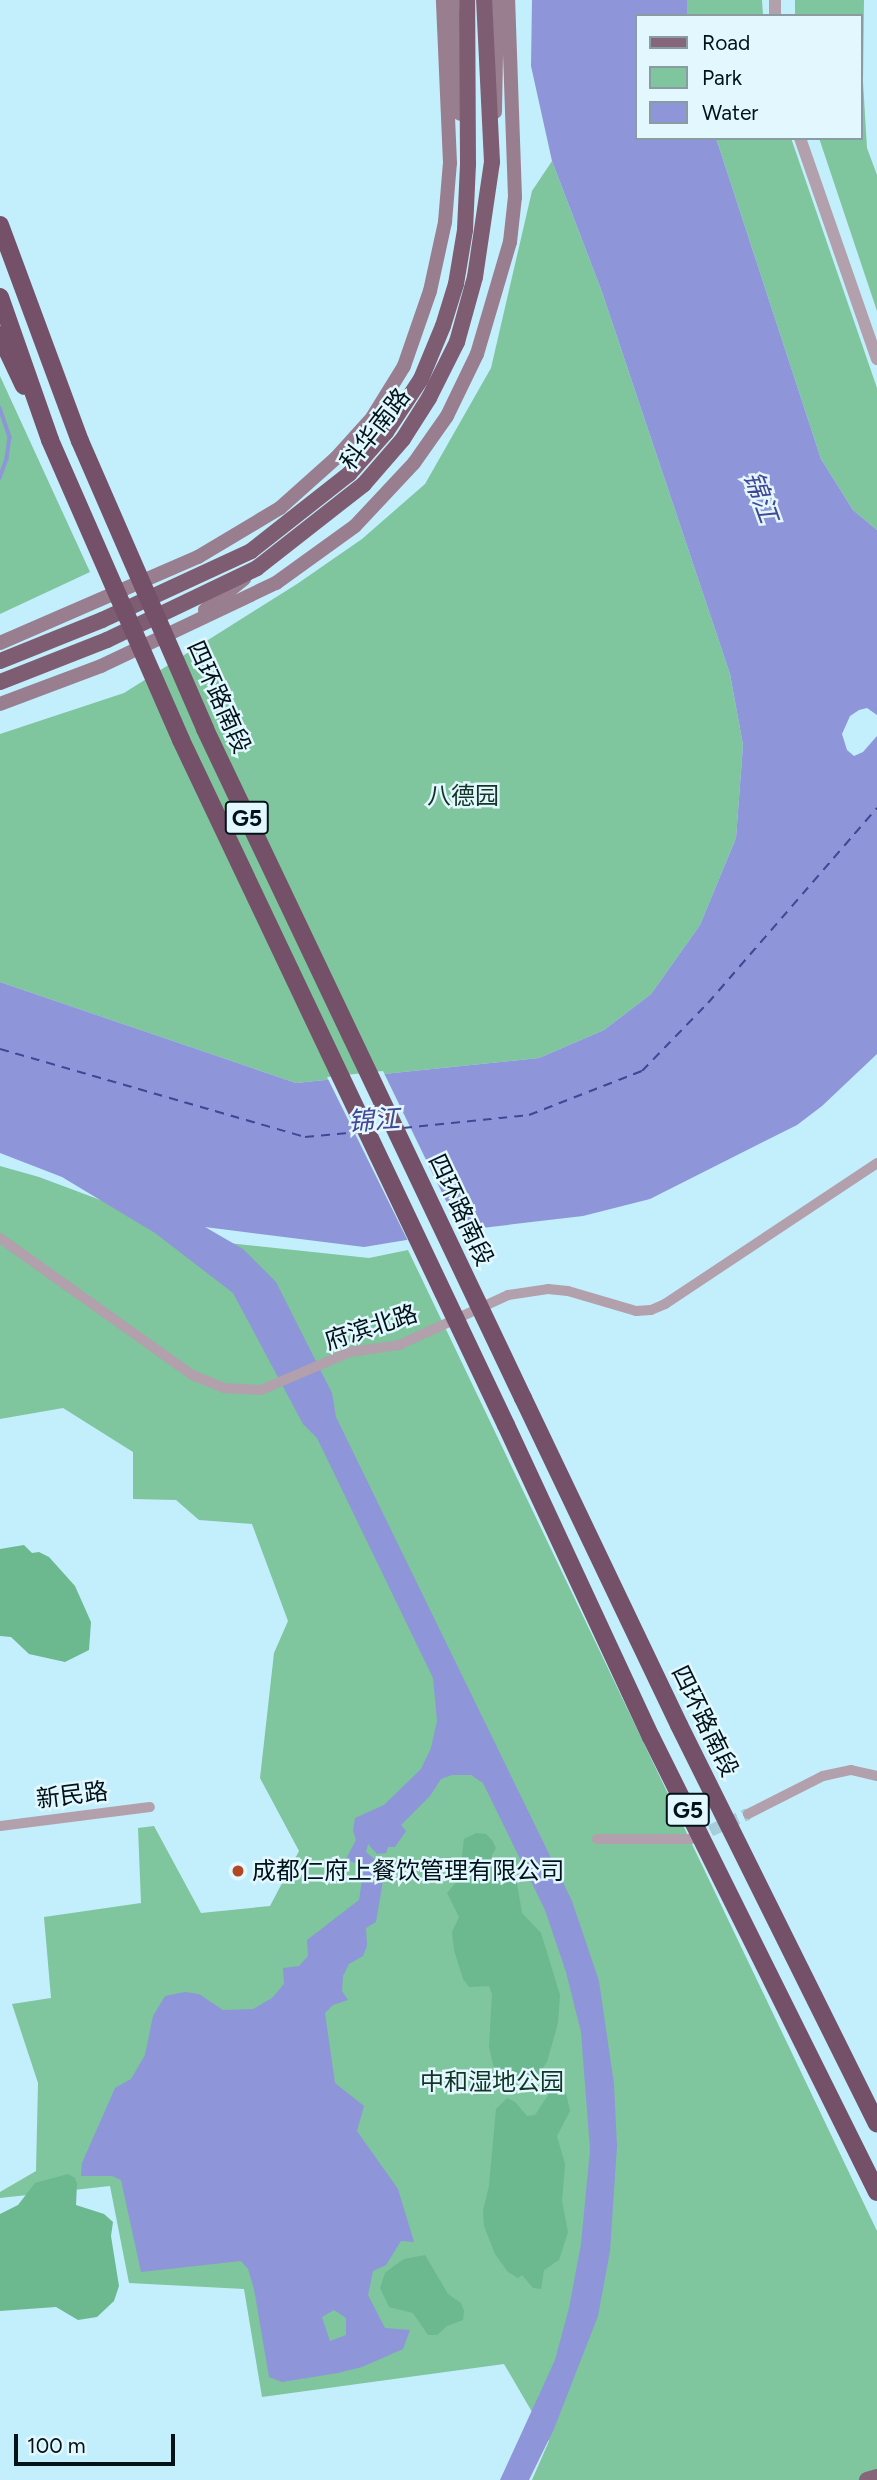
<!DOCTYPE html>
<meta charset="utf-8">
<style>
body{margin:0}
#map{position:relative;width:877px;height:2480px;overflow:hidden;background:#c3eefc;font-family:Figtree,"Noto Sans SC",sans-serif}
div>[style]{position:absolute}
.green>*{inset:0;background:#7fc59e}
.forest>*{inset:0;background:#6cb88f}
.water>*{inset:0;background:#8e95d8}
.pier>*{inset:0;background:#c3eefc}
.stream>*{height:3.5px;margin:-1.75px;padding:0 1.75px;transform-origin:1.75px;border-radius:1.75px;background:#8e95d8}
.ferry>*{height:2px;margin-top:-1px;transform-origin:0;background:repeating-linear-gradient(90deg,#444595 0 9px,transparent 0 16px)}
.tertiary-tunnel>*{height:12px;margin-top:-6px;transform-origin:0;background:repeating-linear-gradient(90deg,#a6cdda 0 12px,transparent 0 18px)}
.minor>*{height:10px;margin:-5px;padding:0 5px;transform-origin:5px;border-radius:5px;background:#b2a0ac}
.tertiary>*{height:12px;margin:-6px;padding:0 6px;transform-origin:6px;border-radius:6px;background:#b2a0ac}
.secondary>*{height:14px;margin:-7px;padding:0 7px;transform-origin:7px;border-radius:7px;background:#987e8f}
.primary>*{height:16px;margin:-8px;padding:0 8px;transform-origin:8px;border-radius:8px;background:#86667b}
.trunk>*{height:16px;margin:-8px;padding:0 8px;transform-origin:8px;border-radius:8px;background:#7e5c72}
.motorway>*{height:18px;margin:-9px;padding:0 9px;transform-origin:9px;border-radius:9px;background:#755169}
.motorway-bridge>*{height:18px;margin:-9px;padding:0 9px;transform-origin:9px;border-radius:9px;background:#755169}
.dots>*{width:19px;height:19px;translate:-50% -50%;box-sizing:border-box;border:4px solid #e2f7fe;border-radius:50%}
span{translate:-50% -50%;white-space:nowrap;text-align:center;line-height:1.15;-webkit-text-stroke:5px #e2f7fe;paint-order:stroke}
.shield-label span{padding:2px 5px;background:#e2f7fe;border:2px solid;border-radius:5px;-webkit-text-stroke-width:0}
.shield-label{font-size:23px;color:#011319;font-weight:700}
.street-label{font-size:24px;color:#011319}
.park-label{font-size:24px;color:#123524}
.poi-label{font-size:24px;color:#011319}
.left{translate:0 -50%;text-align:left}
.water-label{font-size:26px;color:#444595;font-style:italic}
.legend{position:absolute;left:635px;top:14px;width:228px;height:126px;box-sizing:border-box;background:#e2f7fe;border:2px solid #889ca2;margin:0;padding:9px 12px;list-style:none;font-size:21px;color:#011319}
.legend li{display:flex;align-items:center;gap:14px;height:35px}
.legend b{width:35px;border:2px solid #889ca2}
.scale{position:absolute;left:14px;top:2434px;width:161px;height:32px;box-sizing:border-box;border:4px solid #011319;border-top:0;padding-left:9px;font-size:21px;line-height:24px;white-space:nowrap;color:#011319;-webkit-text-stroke:5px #e2f7fe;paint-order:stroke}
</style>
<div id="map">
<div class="green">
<i style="clip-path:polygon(687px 0,762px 0,763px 16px,687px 16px)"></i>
<i style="clip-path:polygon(795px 0,864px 0,863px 82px,867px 148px,877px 175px,877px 311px,819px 138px,861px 138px,861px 16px,795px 16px)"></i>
<i style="clip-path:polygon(716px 138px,791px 138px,877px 388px,877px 530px,853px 510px,821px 459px)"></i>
<i style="clip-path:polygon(552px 161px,602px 292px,730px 674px,743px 745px,736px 838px,700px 925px,651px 994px,604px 1030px,539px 1058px,296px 1083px,0 982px,0 734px,124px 693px,297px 584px,362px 539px,425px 484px,491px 368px,532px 191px)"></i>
<i style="clip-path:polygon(0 376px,90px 572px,0 614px)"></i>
<i style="clip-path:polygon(0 1166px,39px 1177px,210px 1241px,369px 1258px,408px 1250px,877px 2231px,877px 2480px,532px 2480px,549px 2441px,504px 2364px,262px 2397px,244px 2289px,129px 2283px,110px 2186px,0 2198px,0 2192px,36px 2171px,38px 2083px,12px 2004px,51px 1998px,44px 1917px,141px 1903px,138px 1828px,154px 1826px,201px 1913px,270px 1906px,299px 1851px,260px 1778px,274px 1653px,288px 1621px,252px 1524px,199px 1520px,176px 1500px,133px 1499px,133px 1452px,63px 1408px,0 1419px)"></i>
</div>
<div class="forest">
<i style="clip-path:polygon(24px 1545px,32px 1553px,39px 1552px,49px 1557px,75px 1586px,91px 1622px,89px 1650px,65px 1662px,29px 1654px,11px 1637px,0 1636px,0 1549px)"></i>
<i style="clip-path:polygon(476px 1833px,486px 1834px,492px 1840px,496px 1848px,492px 1855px,492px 1865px,509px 1872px,516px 1878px,522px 1913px,541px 1933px,560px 1995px,558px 2023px,547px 2062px,533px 2082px,523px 2085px,504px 2084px,496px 2077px,489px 2047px,492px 1994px,489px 1986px,469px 1987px,463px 1979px,454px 1950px,452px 1932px,459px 1917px,447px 1893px,459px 1879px,464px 1839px)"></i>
<i style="clip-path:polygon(558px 2088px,566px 2093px,570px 2111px,557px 2136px,565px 2164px,562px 2201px,568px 2232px,559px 2260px,544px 2270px,541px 2289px,533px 2288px,522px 2275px,518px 2278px,508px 2272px,495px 2254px,484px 2226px,483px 2210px,489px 2186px,496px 2109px,507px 2098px,515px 2102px,527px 2116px,535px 2115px,550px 2092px)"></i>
<i style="clip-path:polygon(68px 2174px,75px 2178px,77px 2184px,76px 2205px,104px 2214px,113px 2222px,111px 2236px,119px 2286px,114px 2301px,97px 2317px,78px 2320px,56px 2307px,0 2311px,0 2214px,18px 2205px,35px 2183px)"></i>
<i style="clip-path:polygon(425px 2255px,448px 2294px,461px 2303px,464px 2311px,463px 2320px,447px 2326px,437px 2335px,428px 2335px,413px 2313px,389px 2307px,380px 2288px,385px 2273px,394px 2266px,404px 2259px)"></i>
</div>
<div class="water">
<i style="clip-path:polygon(evenodd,532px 0,687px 0,687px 16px,637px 16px,637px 138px,716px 138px,821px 459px,853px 510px,877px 530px,877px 715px,867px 708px,859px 710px,850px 716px,842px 734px,847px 750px,854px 756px,863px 752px,877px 736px,877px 1054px,822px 1106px,797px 1125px,650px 1199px,583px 1216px,473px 1229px,364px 1247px,205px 1227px,243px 1249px,276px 1282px,332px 1393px,336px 1417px,572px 1901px,599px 1981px,614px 2084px,617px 2146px,610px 2251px,598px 2316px,554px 2429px,529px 2480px,500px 2480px,555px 2360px,569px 2308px,581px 2244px,590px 2150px,581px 2032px,566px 1972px,545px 1910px,483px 1783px,471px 1775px,452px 1775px,441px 1779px,430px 1796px,401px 1825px,406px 1831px,395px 1847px,388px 1847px,386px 1853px,377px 1854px,368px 1844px,366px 1852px,385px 1868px,376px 1922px,366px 1928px,367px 1946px,363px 1956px,349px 1964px,343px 1976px,342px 1991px,348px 2000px,333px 2005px,325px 2013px,335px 2083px,364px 2106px,357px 2131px,398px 2189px,414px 2242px,401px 2241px,386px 2265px,373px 2271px,368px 2295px,385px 2328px,410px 2330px,403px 2349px,362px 2367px,338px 2373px,282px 2382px,269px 2377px,254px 2289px,248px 2269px,241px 2261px,141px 2272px,121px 2180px,112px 2176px,81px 2176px,82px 2163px,115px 2088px,131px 2079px,145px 2055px,153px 2016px,165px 1996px,185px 1992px,199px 1994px,223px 2010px,253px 2009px,272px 1998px,284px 1984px,283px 1968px,299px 1966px,308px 1956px,307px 1940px,359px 1900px,364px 1867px,346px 1859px,356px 1840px,353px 1831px,355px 1818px,384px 1805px,421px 1769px,431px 1748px,437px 1721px,433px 1678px,317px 1438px,303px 1424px,233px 1293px,155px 1233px,62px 1177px,0 1153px,0 982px,296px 1083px,539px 1058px,604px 1030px,651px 994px,700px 925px,736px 838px,743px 745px,730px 674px,602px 292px,552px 161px,531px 66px,532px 0,334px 2310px,346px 2318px,346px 2335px,330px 2341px,322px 2317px,334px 2310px)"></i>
</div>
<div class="pier">
<i style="clip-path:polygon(383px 1071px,462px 1234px,409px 1243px,327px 1077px)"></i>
</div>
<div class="stream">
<i style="left:0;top:408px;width:31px;rotate:71deg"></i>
<i style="left:10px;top:437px;width:22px;rotate:98deg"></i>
<i style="left:7px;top:459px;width:20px;rotate:110deg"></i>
</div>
<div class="ferry">
<i style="left:0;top:1049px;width:317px;rotate:16.1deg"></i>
<i style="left:305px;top:1137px;width:54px;rotate:-5.3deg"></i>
<i style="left:403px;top:1128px;width:127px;rotate:-5.9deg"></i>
<i style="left:529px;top:1115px;width:121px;rotate:-21.3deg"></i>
<i style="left:642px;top:1071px;width:95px;rotate:-45.9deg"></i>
<i style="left:708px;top:1003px;width:258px;rotate:-49.1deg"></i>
<i style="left:375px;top:1130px;width:12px;rotate:-5deg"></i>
</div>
<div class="tertiary-tunnel">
<i style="left:694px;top:1838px;width:59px;rotate:-24deg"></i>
</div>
<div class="minor">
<i style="left:0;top:1238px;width:236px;rotate:35.5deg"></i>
<i style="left:192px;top:1375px;width:35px;rotate:22deg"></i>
<i style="left:224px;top:1388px;width:37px;rotate:3deg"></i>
<i style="left:261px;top:1390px;width:97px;rotate:-23.1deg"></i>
<i style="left:350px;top:1352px;width:49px;rotate:-8.1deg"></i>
<i style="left:399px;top:1345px;width:120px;rotate:-24.6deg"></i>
<i style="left:508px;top:1295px;width:40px;rotate:-8.5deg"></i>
<i style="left:548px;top:1289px;width:20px;rotate:6deg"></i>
<i style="left:568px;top:1291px;width:71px;rotate:16.4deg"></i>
<i style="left:636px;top:1311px;width:15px;rotate:-4deg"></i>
<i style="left:651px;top:1310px;width:15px;rotate:-23deg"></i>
<i style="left:665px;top:1304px;width:255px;rotate:-33.6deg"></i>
<i style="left:748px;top:1814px;width:84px;rotate:-26.9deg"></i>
<i style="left:823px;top:1776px;width:29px;rotate:-12deg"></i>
<i style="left:851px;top:1770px;width:27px;rotate:13deg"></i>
<i style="left:0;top:1826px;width:151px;rotate:-7.2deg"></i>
<i style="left:597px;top:1839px;width:95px"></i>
</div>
<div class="tertiary">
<i style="left:775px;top:16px;width:16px;rotate:-90deg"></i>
<i style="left:800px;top:138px;width:234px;rotate:70.8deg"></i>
</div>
<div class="secondary">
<i style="left:452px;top:0;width:114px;rotate:86deg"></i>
<i style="left:495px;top:112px;width:112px;rotate:-89deg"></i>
<i style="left:205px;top:610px;width:50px;rotate:-38.5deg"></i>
<i style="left:0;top:643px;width:216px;rotate:-23.5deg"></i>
<i style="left:198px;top:557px;width:96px;rotate:-30.9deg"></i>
<i style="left:280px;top:508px;width:75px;rotate:-41.8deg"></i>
<i style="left:336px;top:458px;width:54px;rotate:-48deg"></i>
<i style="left:372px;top:418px;width:61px;rotate:-58.4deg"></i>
<i style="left:404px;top:366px;width:79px;rotate:-70.9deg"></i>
<i style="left:430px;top:291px;width:71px;rotate:-77.7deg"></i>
<i style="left:445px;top:222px;width:59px;rotate:-85.2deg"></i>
<i style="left:450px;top:163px;width:163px;rotate:-92.5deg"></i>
<i style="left:0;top:704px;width:108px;rotate:-20.6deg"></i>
<i style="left:101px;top:666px;width:194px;rotate:-25.4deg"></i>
<i style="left:276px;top:583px;width:97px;rotate:-35.8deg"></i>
<i style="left:355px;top:526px;width:86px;rotate:-46.9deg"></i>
<i style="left:414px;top:463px;width:57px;rotate:-54.9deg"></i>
<i style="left:447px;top:416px;width:69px;rotate:-64.2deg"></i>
<i style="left:477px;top:354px;width:117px;rotate:-73.6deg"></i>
<i style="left:510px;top:242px;width:45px;rotate:-83.7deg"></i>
<i style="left:515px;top:197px;width:197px;rotate:-92deg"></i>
</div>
<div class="primary">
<i style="left:867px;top:2480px;width:10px;rotate:-17deg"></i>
</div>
<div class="trunk">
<i style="left:0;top:661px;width:110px;rotate:-21.9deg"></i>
<i style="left:102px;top:620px;width:164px;rotate:-24.8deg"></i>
<i style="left:251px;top:551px;width:125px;rotate:-38.2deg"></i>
<i style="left:349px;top:474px;width:56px;rotate:-48.6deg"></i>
<i style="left:386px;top:432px;width:64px;rotate:-56.6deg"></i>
<i style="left:421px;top:379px;width:57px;rotate:-67.5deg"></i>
<i style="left:443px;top:326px;width:44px;rotate:-72.8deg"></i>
<i style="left:456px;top:284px;width:55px;rotate:-80.5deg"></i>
<i style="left:465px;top:230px;width:66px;rotate:-87.4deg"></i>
<i style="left:468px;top:164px;width:164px;rotate:-90.3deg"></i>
<i style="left:0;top:682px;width:115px;rotate:-21.4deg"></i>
<i style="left:107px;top:640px;width:166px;rotate:-25.6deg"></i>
<i style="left:257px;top:568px;width:136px;rotate:-38.1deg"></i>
<i style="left:364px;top:484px;width:60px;rotate:-49.1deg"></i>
<i style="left:403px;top:439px;width:49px;rotate:-57.6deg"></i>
<i style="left:429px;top:398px;width:63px;rotate:-63.4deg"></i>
<i style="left:457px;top:342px;width:67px;rotate:-74.5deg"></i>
<i style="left:475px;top:277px;width:116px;rotate:-81.6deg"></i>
<i style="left:492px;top:162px;width:162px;rotate:-92.8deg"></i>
</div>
<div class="motorway">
<i style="left:0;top:335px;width:56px;rotate:64.8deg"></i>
<i style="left:523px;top:1398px;width:362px;rotate:64.5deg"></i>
<i style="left:679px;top:1725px;width:445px;rotate:63.6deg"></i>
<i style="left:506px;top:1425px;width:344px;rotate:65.1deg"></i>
<i style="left:651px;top:1737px;width:508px;rotate:63.59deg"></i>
</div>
<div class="motorway-bridge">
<i style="left:0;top:225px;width:230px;rotate:69.7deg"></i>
<i style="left:80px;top:441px;width:314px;rotate:66.5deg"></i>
<i style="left:205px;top:729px;width:741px;rotate:64.58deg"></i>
<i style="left:0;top:297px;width:151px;rotate:70.7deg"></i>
<i style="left:50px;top:440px;width:327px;rotate:66.4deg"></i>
<i style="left:181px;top:740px;width:758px;rotate:64.62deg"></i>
</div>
<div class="dots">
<i style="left:238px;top:1871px;background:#af4823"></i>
</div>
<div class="shield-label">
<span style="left:247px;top:818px">G5</span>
<span style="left:688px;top:1810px">G5</span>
</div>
<div class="street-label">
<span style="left:375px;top:429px;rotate:-52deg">科华南路</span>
<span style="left:219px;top:697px;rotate:66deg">四环路南段</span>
<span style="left:461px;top:1210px;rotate:65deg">四环路南段</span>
<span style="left:371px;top:1327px;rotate:-18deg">府滨北路</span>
<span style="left:705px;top:1721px;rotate:64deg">四环路南段</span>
<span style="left:72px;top:1795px;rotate:-7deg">新民路</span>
</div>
<div class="park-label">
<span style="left:463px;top:796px">八德园</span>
<span style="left:492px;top:2082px">中和湿地公园</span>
</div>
<div class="poi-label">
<span class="left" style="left:252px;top:1871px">成都仁府上餐饮管理有限公司</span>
</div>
<div class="water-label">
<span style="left:760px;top:497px;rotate:70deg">锦江</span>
<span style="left:374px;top:1121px;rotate:-4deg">锦江</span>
</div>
<ul class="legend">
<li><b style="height:9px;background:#86667b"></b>Road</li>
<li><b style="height:19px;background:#7fc59e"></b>Park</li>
<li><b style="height:19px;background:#8e95d8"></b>Water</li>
</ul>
<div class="scale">100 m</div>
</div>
